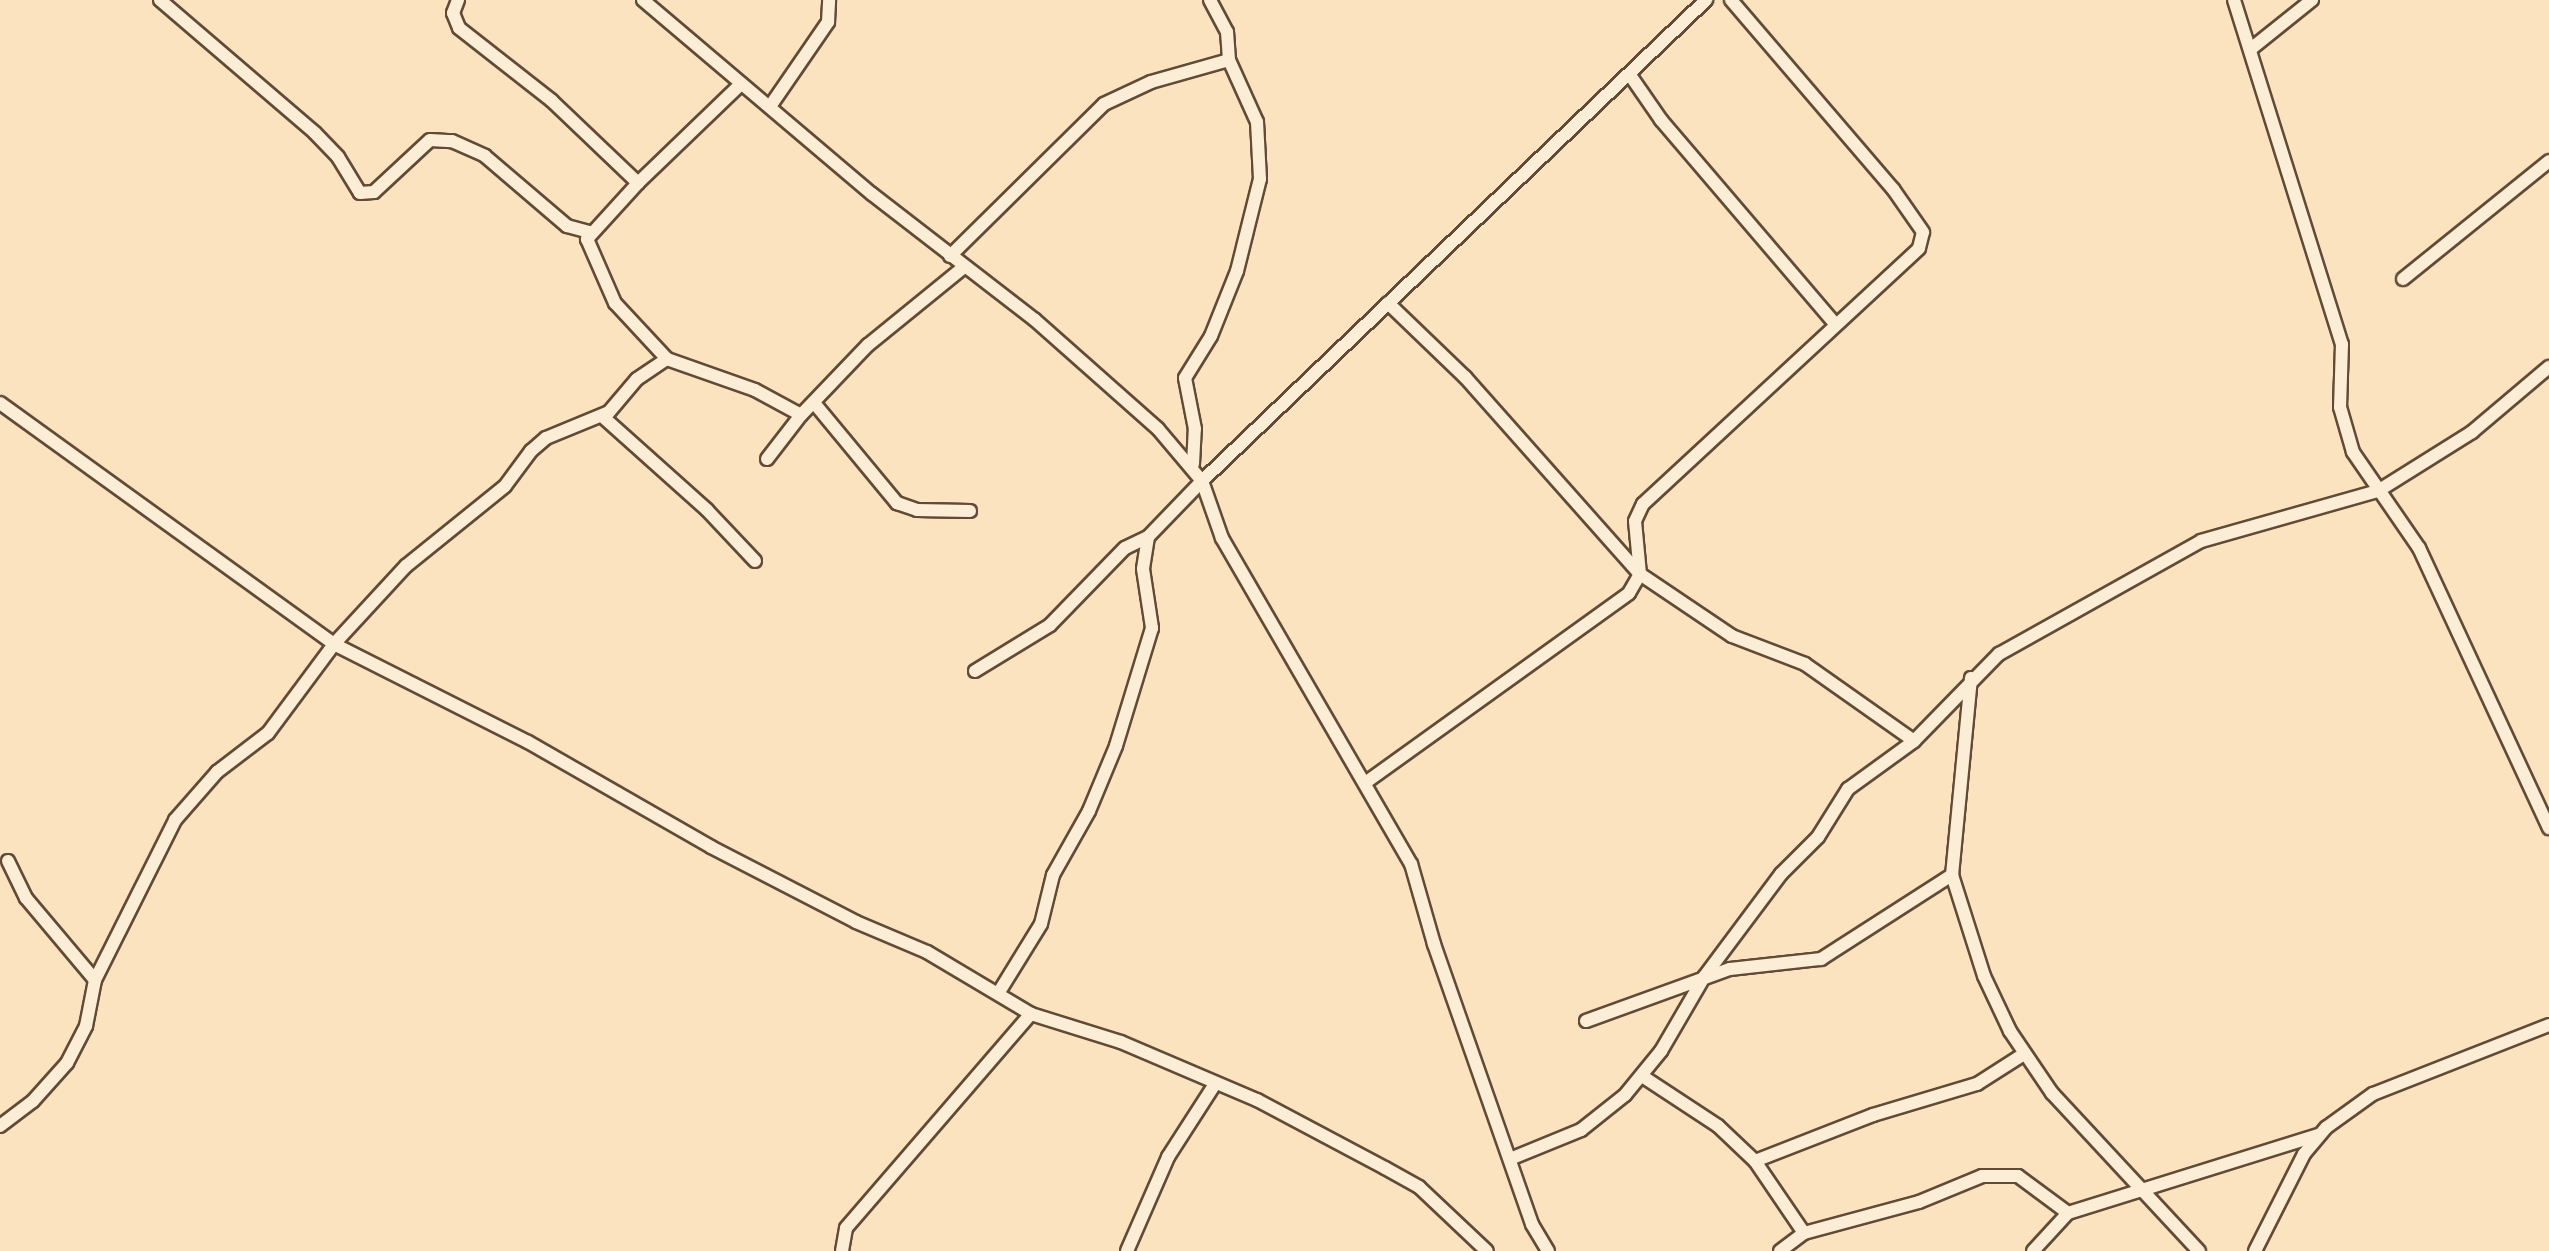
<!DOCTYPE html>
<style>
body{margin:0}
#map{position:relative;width:2549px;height:1251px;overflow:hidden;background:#fbe3c0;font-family:"Old Standard TT",serif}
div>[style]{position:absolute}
.roads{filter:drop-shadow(2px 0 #624b36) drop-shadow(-2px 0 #624b36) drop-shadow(0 2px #624b36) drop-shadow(0 -2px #624b36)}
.street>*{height:12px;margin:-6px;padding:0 6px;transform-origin:6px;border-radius:6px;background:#fcedd6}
span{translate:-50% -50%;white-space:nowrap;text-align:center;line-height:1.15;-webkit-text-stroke:7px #fcedd6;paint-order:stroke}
</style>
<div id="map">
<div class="roads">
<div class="street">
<i style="left:160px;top:0;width:204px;rotate:40.6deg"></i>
<i style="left:315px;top:133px;width:33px;rotate:46deg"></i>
<i style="left:338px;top:157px;width:42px;rotate:58.6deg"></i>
<i style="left:360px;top:193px;width:14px;rotate:-4deg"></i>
<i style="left:374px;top:192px;width:76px;rotate:-42.9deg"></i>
<i style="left:430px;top:140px;width:22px;rotate:3deg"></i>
<i style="left:452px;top:141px;width:36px;rotate:24deg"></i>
<i style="left:485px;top:156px;width:108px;rotate:40.5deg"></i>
<i style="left:567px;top:226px;width:23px;rotate:15deg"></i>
<i style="left:458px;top:0;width:14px;rotate:111deg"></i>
<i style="left:453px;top:13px;width:16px;rotate:68deg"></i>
<i style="left:459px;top:28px;width:118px;rotate:38.1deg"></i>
<i style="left:552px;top:101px;width:119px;rotate:43.6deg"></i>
<i style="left:638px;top:183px;width:143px;rotate:-43.9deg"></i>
<i style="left:643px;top:0;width:300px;rotate:40.3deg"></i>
<i style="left:872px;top:194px;width:206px;rotate:37.7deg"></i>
<i style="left:1035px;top:320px;width:164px;rotate:41.5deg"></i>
<i style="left:1158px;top:429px;width:68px;rotate:49.8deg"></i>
<i style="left:1202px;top:481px;width:78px;rotate:134deg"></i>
<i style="left:1148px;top:537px;width:32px;rotate:99deg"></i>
<i style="left:1143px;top:569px;width:60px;rotate:81.3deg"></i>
<i style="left:1152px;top:628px;width:123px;rotate:107deg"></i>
<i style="left:1116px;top:746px;width:70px;rotate:112.6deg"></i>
<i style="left:1089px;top:811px;width:73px;rotate:119.4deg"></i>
<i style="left:1053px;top:875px;width:50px;rotate:103.8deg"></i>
<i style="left:1041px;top:924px;width:80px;rotate:121.7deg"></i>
<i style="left:2234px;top:0;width:361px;rotate:72.6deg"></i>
<i style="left:2342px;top:344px;width:63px;rotate:91.8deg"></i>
<i style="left:2340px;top:407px;width:47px;rotate:73.9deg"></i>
<i style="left:2353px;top:452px;width:116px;rotate:55.5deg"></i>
<i style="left:2419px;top:548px;width:309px;rotate:65.1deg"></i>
<i style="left:2252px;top:48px;width:77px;rotate:-38.7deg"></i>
<i style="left:1630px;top:75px;width:55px;rotate:55.4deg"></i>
<i style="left:1661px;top:120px;width:268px;rotate:49.5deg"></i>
<i style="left:771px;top:105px;width:101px;rotate:-55.5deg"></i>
<i style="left:828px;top:22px;width:22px;rotate:-87deg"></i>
<i style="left:638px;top:183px;width:76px;rotate:132.3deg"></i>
<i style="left:587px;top:239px;width:70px;rotate:66.4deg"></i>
<i style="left:615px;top:303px;width:76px;rotate:47.1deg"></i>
<i style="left:950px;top:256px;width:216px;rotate:-44.6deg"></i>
<i style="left:1104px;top:104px;width:52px;rotate:-25.1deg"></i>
<i style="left:1151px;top:82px;width:81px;rotate:-15.8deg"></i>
<i style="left:2403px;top:279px;width:188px;rotate:-38.9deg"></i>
<i style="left:1388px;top:303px;width:107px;rotate:43.9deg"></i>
<i style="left:1465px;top:377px;width:264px;rotate:48.4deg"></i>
<i style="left:1640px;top:574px;width:111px;rotate:34deg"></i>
<i style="left:1732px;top:636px;width:78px;rotate:21deg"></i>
<i style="left:1805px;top:664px;width:133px;rotate:35.2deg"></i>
<i style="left:0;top:403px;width:412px;rotate:35.8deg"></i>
<i style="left:334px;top:644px;width:217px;rotate:26.8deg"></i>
<i style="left:528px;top:742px;width:211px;rotate:29.8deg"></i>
<i style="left:711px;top:847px;width:163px;rotate:27.3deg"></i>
<i style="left:856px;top:922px;width:77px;rotate:22.9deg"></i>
<i style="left:927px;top:952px;width:121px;rotate:30.8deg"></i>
<i style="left:1031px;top:1014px;width:94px;rotate:17.3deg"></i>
<i style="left:1121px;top:1042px;width:148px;rotate:23.1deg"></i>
<i style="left:1257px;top:1100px;width:145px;rotate:28deg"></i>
<i style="left:1385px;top:1168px;width:39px;rotate:29deg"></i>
<i style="left:1419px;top:1187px;width:93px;rotate:43.3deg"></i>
<i style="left:815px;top:404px;width:129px;rotate:50.4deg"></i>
<i style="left:897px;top:503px;width:21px;rotate:19deg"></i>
<i style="left:917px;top:510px;width:53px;rotate:1.1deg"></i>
<i style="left:602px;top:416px;width:141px;rotate:41.8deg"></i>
<i style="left:707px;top:510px;width:70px;rotate:46.7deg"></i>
<i style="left:767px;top:459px;width:56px;rotate:-52.3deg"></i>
<i style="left:1193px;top:464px;width:35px;rotate:-87deg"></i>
<i style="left:1195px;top:429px;width:52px;rotate:-101.1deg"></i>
<i style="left:1185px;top:378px;width:49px;rotate:-58.2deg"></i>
<i style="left:1211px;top:336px;width:70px;rotate:-68.2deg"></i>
<i style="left:1237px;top:271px;width:95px;rotate:-76deg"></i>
<i style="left:1260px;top:179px;width:57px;rotate:-93deg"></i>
<i style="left:1257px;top:122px;width:68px;rotate:-114.3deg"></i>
<i style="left:1229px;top:60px;width:28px;rotate:-94deg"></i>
<i style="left:1227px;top:32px;width:36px;rotate:-118deg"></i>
<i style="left:975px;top:671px;width:88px;rotate:-31.5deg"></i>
<i style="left:1050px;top:625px;width:107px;rotate:-45.8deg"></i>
<i style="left:1125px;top:548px;width:25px;rotate:-26deg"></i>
<i style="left:1971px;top:678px;width:198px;rotate:95.5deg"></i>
<i style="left:1952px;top:875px;width:106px;rotate:72.4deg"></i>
<i style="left:1984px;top:976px;width:61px;rotate:64.7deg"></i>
<i style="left:2010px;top:1031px;width:75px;rotate:55.9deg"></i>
<i style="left:2052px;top:1093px;width:216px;rotate:47.1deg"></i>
<i style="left:1365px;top:783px;width:325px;rotate:-35.7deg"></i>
<i style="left:1629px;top:593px;width:22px;rotate:-60deg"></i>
<i style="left:1640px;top:574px;width:53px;rotate:-95.4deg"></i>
<i style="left:1635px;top:521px;width:19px;rotate:-65deg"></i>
<i style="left:1643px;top:504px;width:376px;rotate:-42.8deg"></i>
<i style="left:1919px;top:248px;width:16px;rotate:-76deg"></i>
<i style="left:1923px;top:232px;width:52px;rotate:-124.9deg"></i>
<i style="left:1893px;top:189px;width:249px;rotate:-130.6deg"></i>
<i style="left:8px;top:861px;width:41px;rotate:64.1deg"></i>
<i style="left:26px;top:898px;width:107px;rotate:49.9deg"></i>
<i style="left:1586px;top:1021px;width:153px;rotate:-19.9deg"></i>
<i style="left:1730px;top:969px;width:92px;rotate:-6.3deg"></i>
<i style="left:1821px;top:959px;width:156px;rotate:-32.7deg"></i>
<i style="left:1642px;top:1076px;width:91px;rotate:33.3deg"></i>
<i style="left:1718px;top:1126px;width:51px;rotate:43.4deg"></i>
<i style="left:1755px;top:1161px;width:87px;rotate:55.8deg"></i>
<i style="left:0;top:1126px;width:41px;rotate:-37.1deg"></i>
<i style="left:33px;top:1101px;width:51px;rotate:-48.2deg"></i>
<i style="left:67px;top:1063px;width:42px;rotate:-62.8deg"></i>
<i style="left:86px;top:1026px;width:47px;rotate:-78.9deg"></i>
<i style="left:95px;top:980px;width:179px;rotate:-63.4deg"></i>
<i style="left:175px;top:820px;width:64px;rotate:-48.8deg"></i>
<i style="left:217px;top:772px;width:64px;rotate:-37.4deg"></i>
<i style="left:268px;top:733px;width:111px;rotate:-53.4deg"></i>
<i style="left:334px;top:644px;width:106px;rotate:-47.3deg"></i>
<i style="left:406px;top:566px;width:127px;rotate:-38.9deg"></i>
<i style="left:505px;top:486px;width:44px;rotate:-53.4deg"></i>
<i style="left:531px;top:451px;width:20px;rotate:-41deg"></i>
<i style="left:546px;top:438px;width:68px;rotate:-22.4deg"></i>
<i style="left:609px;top:412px;width:43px;rotate:-49.7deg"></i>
<i style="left:637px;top:379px;width:36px;rotate:-34deg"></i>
<i style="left:667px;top:359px;width:93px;rotate:19.4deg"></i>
<i style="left:755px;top:390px;width:52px;rotate:28.5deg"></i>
<i style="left:801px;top:415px;width:97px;rotate:-46.3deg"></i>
<i style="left:868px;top:345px;width:124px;rotate:-39.1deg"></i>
<i style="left:1510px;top:1159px;width:77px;rotate:-22.2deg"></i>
<i style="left:1581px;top:1130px;width:56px;rotate:-38.5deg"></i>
<i style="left:1625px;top:1095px;width:57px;rotate:-50.7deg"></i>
<i style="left:1661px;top:1051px;width:86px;rotate:-59.8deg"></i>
<i style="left:1704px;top:977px;width:129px;rotate:-53.2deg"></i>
<i style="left:1781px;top:874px;width:52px;rotate:-45deg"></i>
<i style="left:1818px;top:837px;width:57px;rotate:-58deg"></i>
<i style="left:1848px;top:789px;width:82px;rotate:-36deg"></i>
<i style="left:1914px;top:741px;width:122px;rotate:-45.7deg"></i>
<i style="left:1999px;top:654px;width:231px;rotate:-29.2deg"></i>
<i style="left:2201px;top:541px;width:184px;rotate:-15.8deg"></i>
<i style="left:2378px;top:491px;width:111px;rotate:-32.1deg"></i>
<i style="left:2472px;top:432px;width:101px;rotate:-40.2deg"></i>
<i style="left:1755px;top:1161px;width:127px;rotate:-21.3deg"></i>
<i style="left:1873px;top:1115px;width:109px;rotate:-16.6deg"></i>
<i style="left:1977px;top:1084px;width:56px;rotate:-32.6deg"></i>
<i style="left:842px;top:1251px;width:23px;rotate:-80deg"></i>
<i style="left:846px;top:1228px;width:283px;rotate:-49.2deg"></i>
<i style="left:1127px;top:1251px;width:103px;rotate:-66.4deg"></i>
<i style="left:1168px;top:1157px;width:87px;rotate:-57.2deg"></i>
<i style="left:1548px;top:1251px;width:31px;rotate:-121deg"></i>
<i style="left:1532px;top:1224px;width:297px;rotate:-109.3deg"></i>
<i style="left:1434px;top:944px;width:83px;rotate:-106deg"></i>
<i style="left:1411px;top:864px;width:377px;rotate:-120.1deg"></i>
<i style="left:1222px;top:538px;width:60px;rotate:-109.3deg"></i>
<i style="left:1202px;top:481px;width:697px;rotate:-43.66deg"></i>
<i style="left:1780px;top:1251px;width:30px;rotate:-37deg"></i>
<i style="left:1804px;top:1233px;width:119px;rotate:-15.1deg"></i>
<i style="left:1919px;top:1202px;width:68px;rotate:-22.4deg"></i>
<i style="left:1982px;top:1176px;width:36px"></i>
<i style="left:2018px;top:1176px;width:62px;rotate:36.5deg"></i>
<i style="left:2033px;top:1251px;width:52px;rotate:-47.4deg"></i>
<i style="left:2068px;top:1213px;width:262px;rotate:-17.3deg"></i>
<i style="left:2255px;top:1251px;width:109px;rotate:-63.2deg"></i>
<i style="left:2304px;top:1154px;width:35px;rotate:-50deg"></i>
<i style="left:2327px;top:1127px;width:57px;rotate:-35.7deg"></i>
<i style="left:2373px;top:1094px;width:189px;rotate:-21.4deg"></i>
</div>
</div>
</div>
